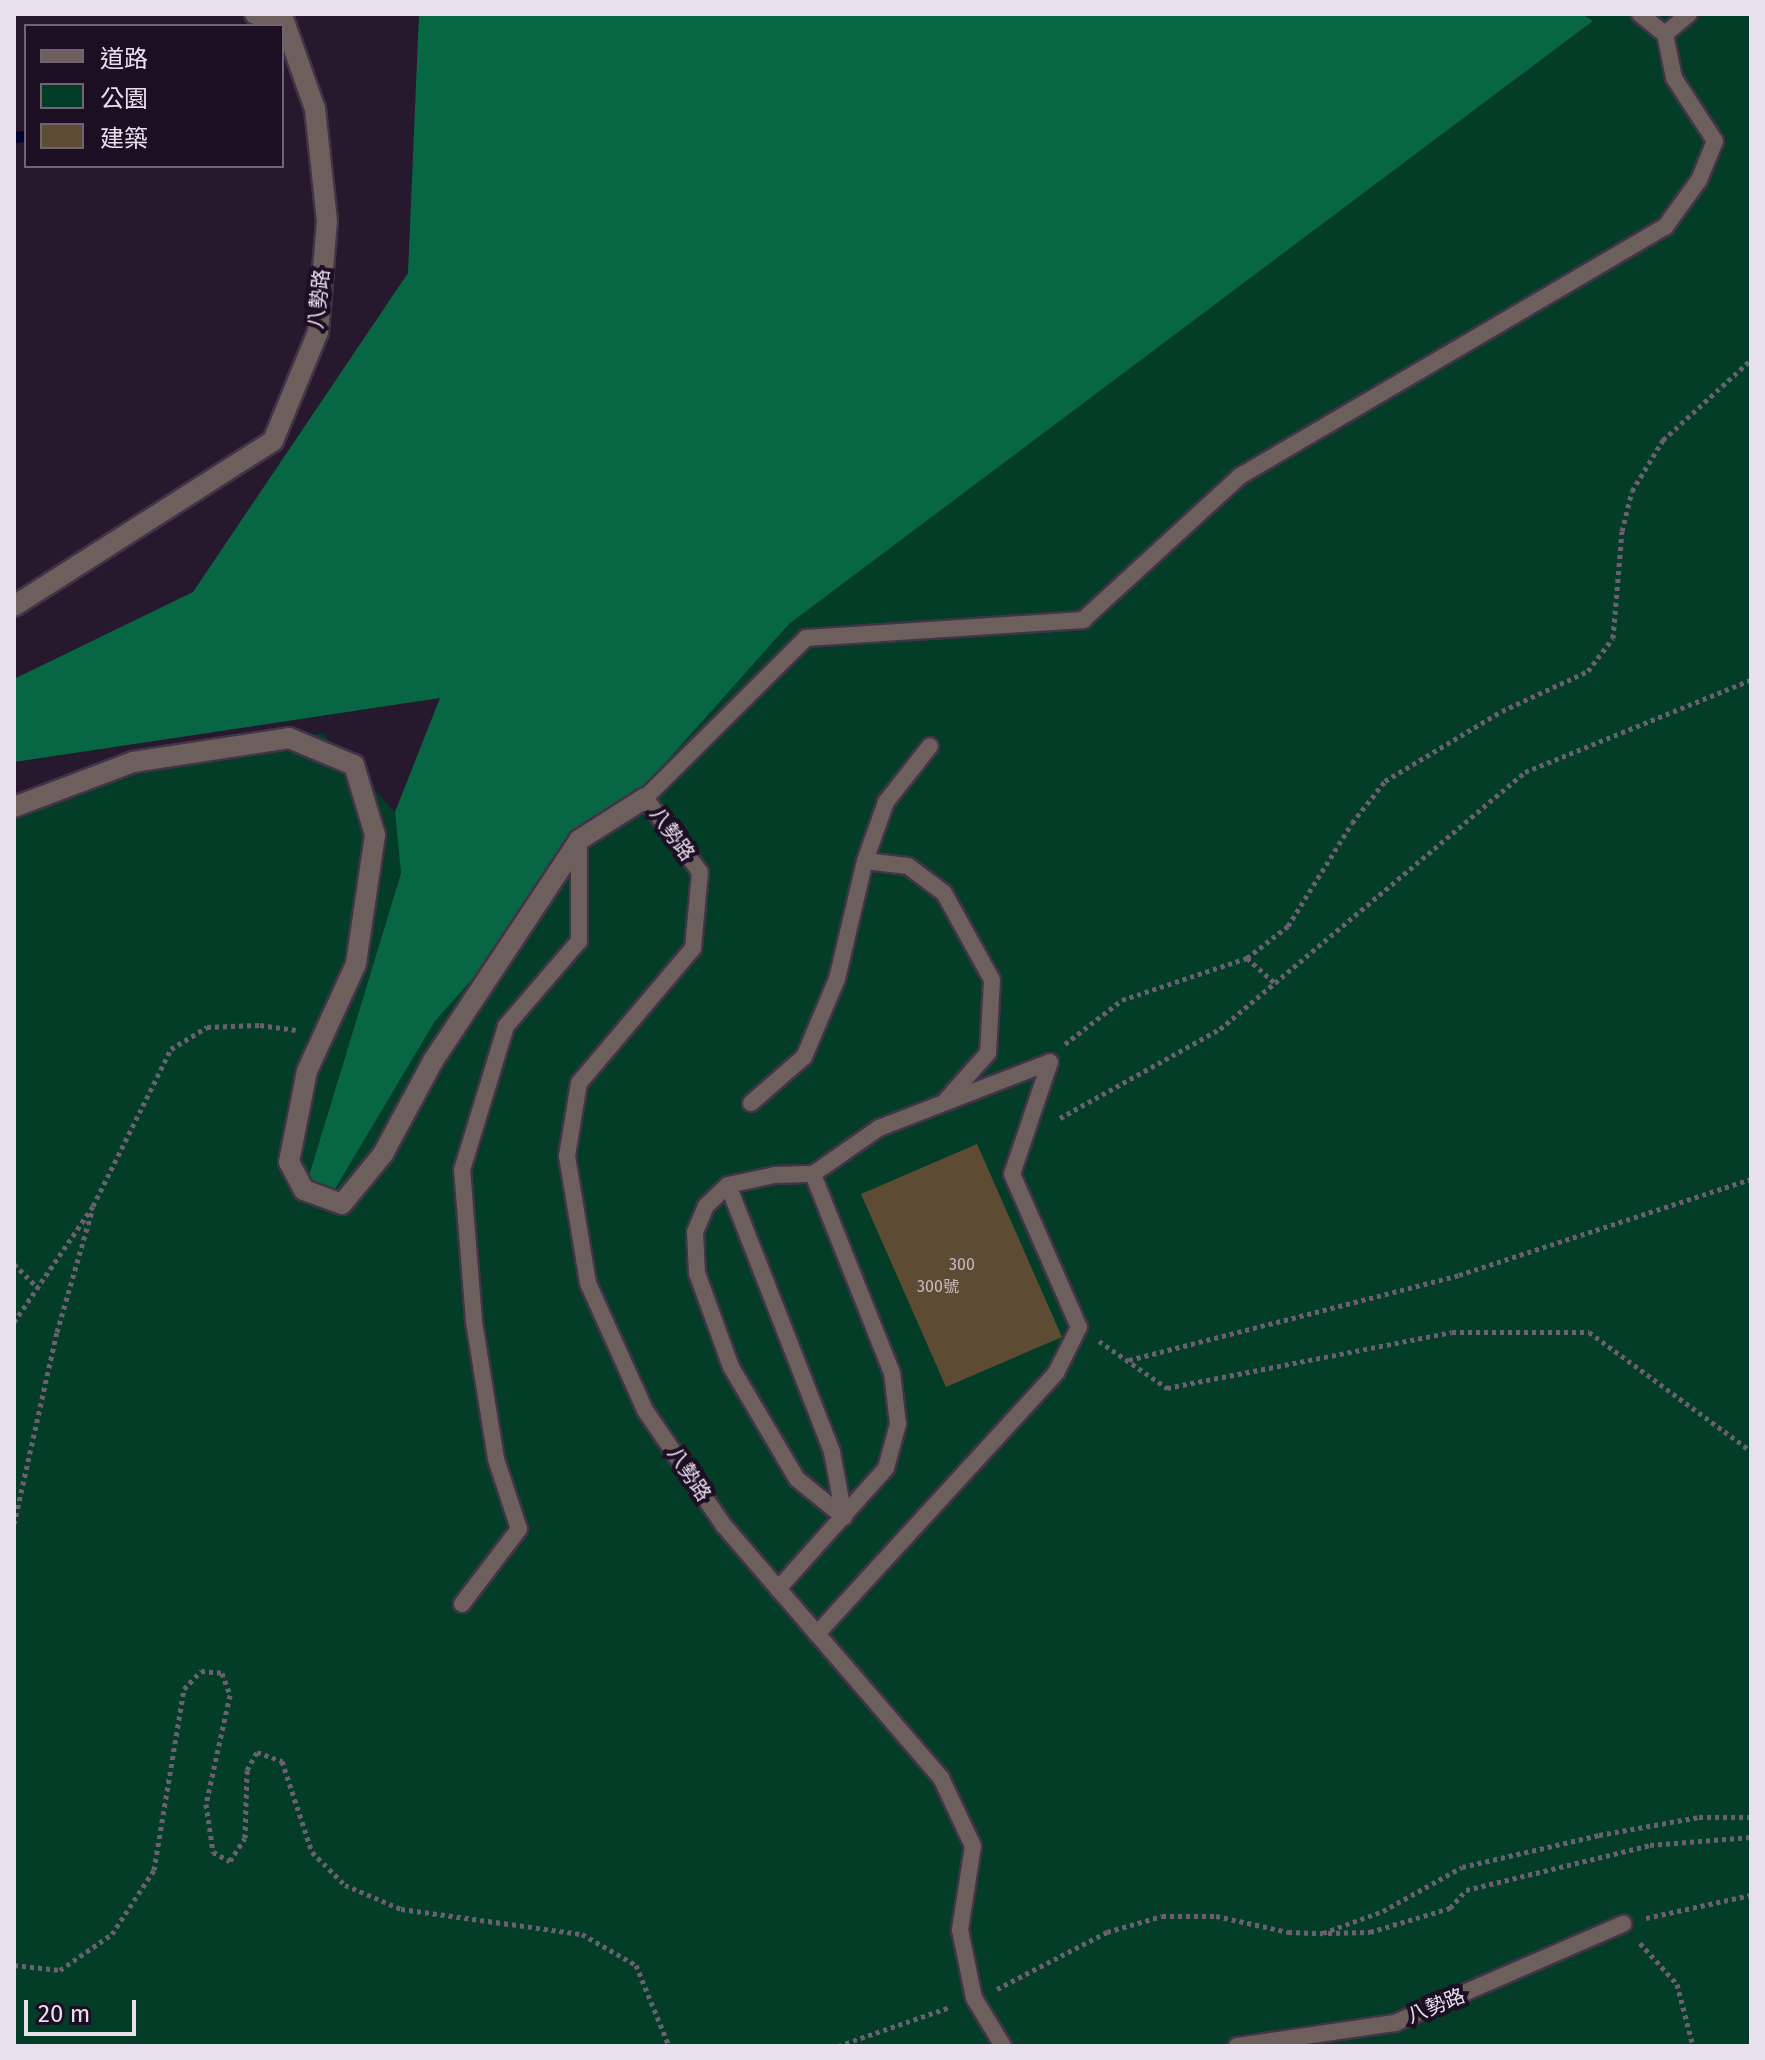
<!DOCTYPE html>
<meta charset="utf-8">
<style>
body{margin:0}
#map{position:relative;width:1765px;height:2060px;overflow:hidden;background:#26182d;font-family:"Fira Sans","Noto Sans TC",sans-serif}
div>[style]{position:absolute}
.green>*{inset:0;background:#033d28}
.forest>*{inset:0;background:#076745}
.stream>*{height:11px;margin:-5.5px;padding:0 5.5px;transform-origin:5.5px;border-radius:5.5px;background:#000231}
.building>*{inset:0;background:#5e4b34}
.path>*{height:5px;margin-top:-2.5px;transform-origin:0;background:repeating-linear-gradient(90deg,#6b5f72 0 4px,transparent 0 8px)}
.roads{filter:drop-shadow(2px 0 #413448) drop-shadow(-2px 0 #413448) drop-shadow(0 2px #413448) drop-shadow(0 -2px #413448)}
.lane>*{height:16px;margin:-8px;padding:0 8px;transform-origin:8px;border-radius:8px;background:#6d5f5c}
.street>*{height:20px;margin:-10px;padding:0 10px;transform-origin:10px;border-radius:10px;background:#6d5f5c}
span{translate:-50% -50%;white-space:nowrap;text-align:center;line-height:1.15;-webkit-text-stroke:8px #1d0f23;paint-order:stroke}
.number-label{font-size:16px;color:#c6bbc0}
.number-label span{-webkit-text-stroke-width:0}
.street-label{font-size:20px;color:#e9e0ee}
.frame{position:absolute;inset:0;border:16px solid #e9e0ee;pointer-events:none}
.legend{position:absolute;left:24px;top:24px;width:260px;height:144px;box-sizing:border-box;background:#1d0f23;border:2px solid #6f6374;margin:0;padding:10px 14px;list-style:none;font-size:24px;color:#e9e0ee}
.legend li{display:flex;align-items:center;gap:16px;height:40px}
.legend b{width:40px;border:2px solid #6f6374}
.scale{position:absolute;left:24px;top:2000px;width:112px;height:36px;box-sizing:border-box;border:4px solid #e9e0ee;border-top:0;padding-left:10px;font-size:24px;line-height:28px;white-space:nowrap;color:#e9e0ee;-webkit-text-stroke:6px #1d0f23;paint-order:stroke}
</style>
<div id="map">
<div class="green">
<i style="clip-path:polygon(1584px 14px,1751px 14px,1751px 2046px,14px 2046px,14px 797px,322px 733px,395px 812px,401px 872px,308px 1179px,335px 1189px,435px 1021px,789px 624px,1592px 22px)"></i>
</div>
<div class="forest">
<i style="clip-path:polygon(419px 14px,1582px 14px,1593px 21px,789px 624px,435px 1021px,335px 1189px,308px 1179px,401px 873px,395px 812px,440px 698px,14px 762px,14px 679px,193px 592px,408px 273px)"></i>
</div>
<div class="stream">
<i style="left:14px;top:137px;width:12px;rotate:-5deg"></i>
</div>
<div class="building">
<i style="clip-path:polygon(977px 1144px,1062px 1337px,946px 1387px,861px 1194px)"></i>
</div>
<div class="path">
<i style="left:1247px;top:958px;width:38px;rotate:42deg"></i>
<i style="left:1065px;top:1044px;width:72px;rotate:-37.7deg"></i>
<i style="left:1122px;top:1000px;width:132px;rotate:-18.6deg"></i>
<i style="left:1247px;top:958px;width:52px;rotate:-38deg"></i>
<i style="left:1288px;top:926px;width:121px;rotate:-58.1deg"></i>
<i style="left:1352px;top:823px;width:53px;rotate:-51.8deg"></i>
<i style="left:1385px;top:781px;width:136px;rotate:-30.9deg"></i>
<i style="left:1502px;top:711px;width:95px;rotate:-24.9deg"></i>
<i style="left:1588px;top:671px;width:41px;rotate:-52.9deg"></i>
<i style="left:1613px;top:638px;width:107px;rotate:-85.2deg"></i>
<i style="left:1622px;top:531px;width:41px;rotate:-76deg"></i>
<i style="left:1632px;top:491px;width:60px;rotate:-58.7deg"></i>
<i style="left:1663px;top:440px;width:119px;rotate:-42.3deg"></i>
<i style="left:1060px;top:1118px;width:183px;rotate:-29.1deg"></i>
<i style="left:1220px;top:1029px;width:399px;rotate:-40.1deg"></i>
<i style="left:1525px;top:772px;width:244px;rotate:-22.2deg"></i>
<i style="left:14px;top:1264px;width:34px;rotate:45deg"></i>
<i style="left:14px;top:1322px;width:140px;rotate:-55.7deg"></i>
<i style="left:93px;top:1206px;width:175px;rotate:-63.6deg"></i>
<i style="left:171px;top:1049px;width:42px;rotate:-31.4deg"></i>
<i style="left:207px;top:1027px;width:53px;rotate:-2.2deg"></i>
<i style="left:260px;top:1025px;width:36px;rotate:8deg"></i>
<i style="left:1099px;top:1341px;width:83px;rotate:34.7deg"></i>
<i style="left:1167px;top:1388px;width:290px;rotate:-11.1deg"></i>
<i style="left:1452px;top:1332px;width:137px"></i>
<i style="left:1589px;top:1332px;width:201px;rotate:36.3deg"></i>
<i style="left:1129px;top:1360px;width:341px;rotate:-14.4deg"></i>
<i style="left:1459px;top:1275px;width:307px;rotate:-18.2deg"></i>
<i style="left:14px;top:1524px;width:197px;rotate:-77.4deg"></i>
<i style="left:57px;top:1332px;width:126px;rotate:-73.9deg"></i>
<i style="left:1646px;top:1918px;width:107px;rotate:-12.4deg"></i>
<i style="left:1328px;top:1933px;width:42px;rotate:-1.4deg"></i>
<i style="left:1370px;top:1932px;width:84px;rotate:-16.7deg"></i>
<i style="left:1450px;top:1908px;width:24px;rotate:-48deg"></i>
<i style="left:1466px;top:1890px;width:189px;rotate:-13.7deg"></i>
<i style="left:1650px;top:1845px;width:101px;rotate:-4.5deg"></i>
<i style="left:1640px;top:1943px;width:55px;rotate:47.9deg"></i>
<i style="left:1677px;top:1984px;width:64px;rotate:75.5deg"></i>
<i style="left:14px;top:1965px;width:46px;rotate:6.2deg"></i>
<i style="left:60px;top:1970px;width:63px;rotate:-34.7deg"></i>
<i style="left:112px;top:1934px;width:77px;rotate:-56.7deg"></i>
<i style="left:154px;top:1870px;width:183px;rotate:-80.6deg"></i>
<i style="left:184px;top:1689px;width:25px;rotate:-47deg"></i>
<i style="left:201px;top:1671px;width:21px;rotate:5deg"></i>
<i style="left:222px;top:1673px;width:23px;rotate:70deg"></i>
<i style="left:230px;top:1695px;width:112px;rotate:102.4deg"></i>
<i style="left:206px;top:1804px;width:49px;rotate:81.7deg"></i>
<i style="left:213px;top:1852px;width:19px;rotate:28deg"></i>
<i style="left:230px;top:1861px;width:27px;rotate:-57deg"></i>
<i style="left:245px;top:1838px;width:68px;rotate:-88.3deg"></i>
<i style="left:247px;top:1770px;width:21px;rotate:-61deg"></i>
<i style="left:257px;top:1752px;width:27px;rotate:20deg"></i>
<i style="left:282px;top:1761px;width:96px;rotate:71.8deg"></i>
<i style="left:312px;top:1852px;width:47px;rotate:45deg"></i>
<i style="left:345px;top:1885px;width:61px;rotate:23.2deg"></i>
<i style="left:401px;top:1909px;width:183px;rotate:7.9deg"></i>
<i style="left:582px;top:1934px;width:62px;rotate:29.9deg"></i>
<i style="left:636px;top:1965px;width:87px;rotate:67.8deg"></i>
<i style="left:997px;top:1989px;width:124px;rotate:-27.4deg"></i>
<i style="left:1107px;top:1932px;width:57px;rotate:-16.2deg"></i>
<i style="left:1162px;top:1916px;width:54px"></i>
<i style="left:1216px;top:1916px;width:74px;rotate:12.5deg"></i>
<i style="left:1288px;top:1932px;width:35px;rotate:2deg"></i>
<i style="left:1323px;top:1933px;width:64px;rotate:-20.1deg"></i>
<i style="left:1383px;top:1911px;width:90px;rotate:-29.1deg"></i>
<i style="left:1462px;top:1867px;width:141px;rotate:-13.1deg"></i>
<i style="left:1599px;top:1835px;width:102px;rotate:-10.2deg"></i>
<i style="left:1699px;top:1817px;width:52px"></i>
<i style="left:838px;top:2046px;width:119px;rotate:-19.2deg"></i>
</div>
<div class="roads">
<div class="lane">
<i style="left:1640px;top:14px;width:32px;rotate:39deg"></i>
<i style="left:865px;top:861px;width:43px;rotate:6.6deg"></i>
<i style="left:908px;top:866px;width:45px;rotate:36.9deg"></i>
<i style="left:944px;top:893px;width:99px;rotate:61.1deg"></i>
<i style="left:992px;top:980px;width:73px;rotate:93.1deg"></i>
<i style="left:988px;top:1053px;width:62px;rotate:131.7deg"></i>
<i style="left:751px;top:1103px;width:70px;rotate:-41deg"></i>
<i style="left:804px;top:1057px;width:85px;rotate:-67.1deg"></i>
<i style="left:837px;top:979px;width:121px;rotate:-76.7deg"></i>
<i style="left:865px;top:861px;width:63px;rotate:-70.4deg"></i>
<i style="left:886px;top:802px;width:71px;rotate:-51.8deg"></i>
<i style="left:728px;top:1185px;width:287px;rotate:68.7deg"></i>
<i style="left:832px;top:1452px;width:66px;rotate:79.5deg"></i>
<i style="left:844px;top:1517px;width:60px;rotate:-141deg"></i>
<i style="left:797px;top:1479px;width:130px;rotate:-120.5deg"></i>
<i style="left:731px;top:1367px;width:100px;rotate:-109.9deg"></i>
<i style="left:697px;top:1273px;width:41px;rotate:-92.8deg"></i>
<i style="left:695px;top:1232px;width:28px;rotate:-67deg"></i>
<i style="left:706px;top:1206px;width:30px;rotate:-44deg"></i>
<i style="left:728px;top:1185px;width:48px;rotate:-12deg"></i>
<i style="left:775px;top:1175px;width:38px;rotate:-2deg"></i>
<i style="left:778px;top:1589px;width:162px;rotate:-48.2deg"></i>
<i style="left:886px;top:1468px;width:46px;rotate:-74.7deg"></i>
<i style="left:898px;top:1424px;width:51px;rotate:-96.7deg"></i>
<i style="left:892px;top:1373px;width:214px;rotate:-111.7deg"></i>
<i style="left:813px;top:1174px;width:80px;rotate:-34.9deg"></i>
<i style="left:879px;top:1128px;width:183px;rotate:-21.1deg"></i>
<i style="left:1050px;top:1062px;width:118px;rotate:108.7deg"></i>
<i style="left:1012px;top:1174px;width:167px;rotate:66.4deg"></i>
<i style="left:1079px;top:1327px;width:51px;rotate:116.6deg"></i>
<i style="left:1056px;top:1373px;width:354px;rotate:132.5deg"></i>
<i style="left:462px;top:1604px;width:94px;rotate:-52.8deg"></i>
<i style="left:519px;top:1529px;width:74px;rotate:-108.2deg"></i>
<i style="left:496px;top:1459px;width:140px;rotate:-99.1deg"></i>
<i style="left:474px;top:1321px;width:151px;rotate:-94.5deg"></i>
<i style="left:462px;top:1170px;width:151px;rotate:-73deg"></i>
<i style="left:506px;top:1026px;width:112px;rotate:-49.3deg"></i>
<i style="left:579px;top:941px;width:101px;rotate:-90deg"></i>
<i style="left:1003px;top:2046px;width:56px;rotate:-121.1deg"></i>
<i style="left:974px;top:1998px;width:69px;rotate:-101.6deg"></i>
<i style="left:960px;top:1930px;width:85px;rotate:-81.2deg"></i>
<i style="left:973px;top:1846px;width:75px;rotate:-115.2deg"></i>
<i style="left:941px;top:1778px;width:333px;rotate:-130.7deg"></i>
<i style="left:724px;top:1526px;width:140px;rotate:-124.3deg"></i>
<i style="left:645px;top:1410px;width:139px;rotate:-114.2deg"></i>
<i style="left:588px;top:1283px;width:129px;rotate:-99.4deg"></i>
<i style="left:567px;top:1156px;width:74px;rotate:-80.7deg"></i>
<i style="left:579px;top:1083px;width:177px;rotate:-49.8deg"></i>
<i style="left:693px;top:948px;width:76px;rotate:-84.7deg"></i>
<i style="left:700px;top:872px;width:92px;rotate:-126.6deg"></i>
<i style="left:645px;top:798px;width:227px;rotate:-44.8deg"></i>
<i style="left:806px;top:638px;width:278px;rotate:-3.7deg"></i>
<i style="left:1083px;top:620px;width:213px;rotate:-42.5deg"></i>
<i style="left:1240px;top:476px;width:493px;rotate:-30.4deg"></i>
<i style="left:1665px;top:227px;width:58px;rotate:-54.1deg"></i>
<i style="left:1699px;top:180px;width:42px;rotate:-67.7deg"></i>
<i style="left:1715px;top:141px;width:75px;rotate:-123.1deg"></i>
<i style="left:1674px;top:78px;width:45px;rotate:-101.6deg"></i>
<i style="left:1665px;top:34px;width:31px;rotate:-40deg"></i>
<i style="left:1237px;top:2046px;width:160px;rotate:-8.3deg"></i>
<i style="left:1395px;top:2023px;width:249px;rotate:-23.5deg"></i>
</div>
<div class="street">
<i style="left:14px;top:606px;width:307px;rotate:-32.5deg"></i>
<i style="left:273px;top:441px;width:118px;rotate:-67.6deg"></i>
<i style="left:318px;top:332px;width:111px;rotate:-85.4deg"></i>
<i style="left:327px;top:221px;width:113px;rotate:-96.1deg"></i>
<i style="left:315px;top:109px;width:93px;rotate:-109.4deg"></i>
<i style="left:284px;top:21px;width:30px;rotate:-166deg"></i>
<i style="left:14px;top:807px;width:127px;rotate:-20.7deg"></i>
<i style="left:133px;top:762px;width:158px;rotate:-8.7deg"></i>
<i style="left:289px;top:738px;width:70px;rotate:22.6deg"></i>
<i style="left:354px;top:765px;width:73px;rotate:73.3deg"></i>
<i style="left:375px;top:835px;width:130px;rotate:98.4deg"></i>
<i style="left:356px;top:964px;width:118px;rotate:114.6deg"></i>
<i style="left:307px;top:1071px;width:93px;rotate:101.2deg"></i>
<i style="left:289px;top:1162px;width:32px;rotate:62deg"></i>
<i style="left:304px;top:1190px;width:40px;rotate:20.2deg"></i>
<i style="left:342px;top:1204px;width:65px;rotate:-50.6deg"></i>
<i style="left:383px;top:1154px;width:106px;rotate:-61.7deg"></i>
<i style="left:433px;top:1061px;width:265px;rotate:-56.5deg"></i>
<i style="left:579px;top:840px;width:78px;rotate:-32.5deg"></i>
</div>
</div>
<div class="number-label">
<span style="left:962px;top:1265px">300</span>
<span style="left:938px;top:1287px">300號</span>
</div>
<div class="street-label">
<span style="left:319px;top:299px;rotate:-84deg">八勢路</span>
<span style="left:672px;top:834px;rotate:54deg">八勢路</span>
<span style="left:689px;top:1474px;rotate:56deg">八勢路</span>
<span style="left:1436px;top:2006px;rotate:-22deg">八勢路</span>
</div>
<div class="frame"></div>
<ul class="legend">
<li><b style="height:10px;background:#6d5f5c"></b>道路</li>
<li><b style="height:22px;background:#033d28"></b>公園</li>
<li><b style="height:22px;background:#5e4b34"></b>建築</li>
</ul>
<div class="scale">20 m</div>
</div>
